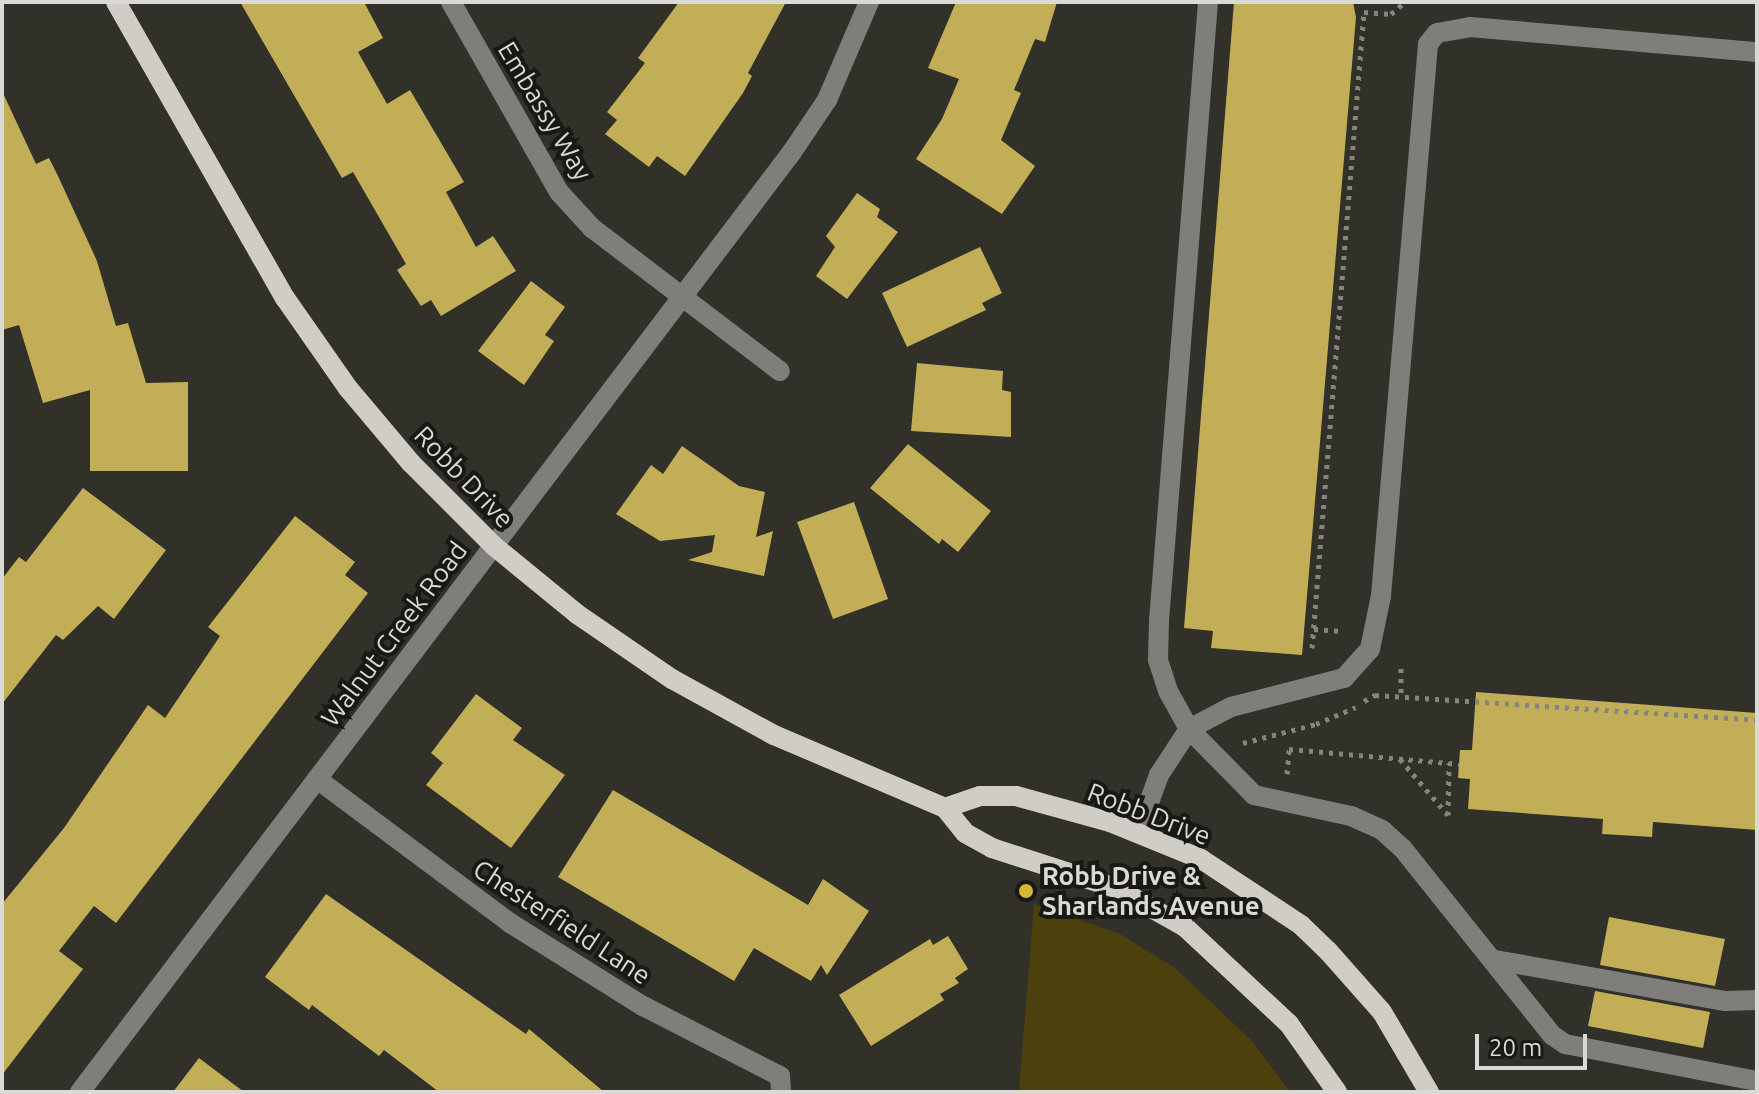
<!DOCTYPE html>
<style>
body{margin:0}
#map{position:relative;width:1759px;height:1094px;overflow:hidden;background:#313029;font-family:Ubuntu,sans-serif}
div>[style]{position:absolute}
.green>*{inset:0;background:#4c410d}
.building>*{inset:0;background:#c2ae56}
.path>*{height:5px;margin-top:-2.5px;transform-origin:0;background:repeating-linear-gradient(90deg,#85847e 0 4px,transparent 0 10px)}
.minor>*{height:20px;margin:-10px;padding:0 10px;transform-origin:10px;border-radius:10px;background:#7f7e7b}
.major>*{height:20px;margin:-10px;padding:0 10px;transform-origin:10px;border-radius:10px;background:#cfcdc6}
.dots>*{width:22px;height:22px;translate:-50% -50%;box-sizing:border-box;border:4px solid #181815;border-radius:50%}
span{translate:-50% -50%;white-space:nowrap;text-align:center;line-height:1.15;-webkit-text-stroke:8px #181815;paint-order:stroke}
.street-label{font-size:26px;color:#dad9d5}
.poi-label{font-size:26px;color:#dad9d5;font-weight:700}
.left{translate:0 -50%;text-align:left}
.frame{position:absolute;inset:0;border:4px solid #dad9d5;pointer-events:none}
.scale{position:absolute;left:1475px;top:1034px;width:112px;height:36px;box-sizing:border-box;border:4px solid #dad9d5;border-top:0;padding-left:10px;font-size:24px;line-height:28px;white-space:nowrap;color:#dad9d5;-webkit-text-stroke:6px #181815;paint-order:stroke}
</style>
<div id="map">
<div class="green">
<i style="clip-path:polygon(1034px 904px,1120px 934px,1175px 968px,1252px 1041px,1290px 1092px,1019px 1092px)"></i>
</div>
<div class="building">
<i style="clip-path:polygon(240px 2px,364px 2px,383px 38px,358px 52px,387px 104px,410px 90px,464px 182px,446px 192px,476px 247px,493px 236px,516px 271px,441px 316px,431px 300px,421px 306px,397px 270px,406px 264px,353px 172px,342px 178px)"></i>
<i style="clip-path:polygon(679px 2px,786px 2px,748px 73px,752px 76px,743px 93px,685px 176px,657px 156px,649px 167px,605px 134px,617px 120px,607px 112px,645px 63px,638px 58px)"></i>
<i style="clip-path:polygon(956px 2px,1057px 2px,1045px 42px,1035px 39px,1014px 90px,1021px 93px,1001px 140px,1035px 166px,1002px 214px,916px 159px,942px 119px,959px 79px,928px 68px)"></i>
<i style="clip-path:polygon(1234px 2px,1353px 2px,1356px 17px,1302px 655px,1211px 648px,1213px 631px,1184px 628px)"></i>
<i style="clip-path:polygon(2px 91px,36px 164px,49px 158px,58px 176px,97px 261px,116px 326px,128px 323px,146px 383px,188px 382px,188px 471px,90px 471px,90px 390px,43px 403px,19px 325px,2px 330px)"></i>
<i style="clip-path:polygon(857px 193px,880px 209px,877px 217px,898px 232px,847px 299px,816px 276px,835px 247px,826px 236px)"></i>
<i style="clip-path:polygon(980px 247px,1002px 293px,982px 303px,986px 310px,907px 347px,882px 293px)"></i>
<i style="clip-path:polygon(531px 281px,565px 307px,545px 335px,554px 341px,524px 385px,478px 351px)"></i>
<i style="clip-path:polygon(917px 363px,1003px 371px,1002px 390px,1011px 392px,1011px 437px,911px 431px)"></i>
<i style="clip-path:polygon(908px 444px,991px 511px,958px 552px,942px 539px,939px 544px,870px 488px)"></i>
<i style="clip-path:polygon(682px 446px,739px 486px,765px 492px,756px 537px,773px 531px,764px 576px,688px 560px,712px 552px,715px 535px,660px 541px,616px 514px,651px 465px,663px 474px)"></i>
<i style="clip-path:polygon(83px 488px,166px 550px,114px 619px,98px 606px,63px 640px,56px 635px,2px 704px,2px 579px,19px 557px,26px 562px)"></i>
<i style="clip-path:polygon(854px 502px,888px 599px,833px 619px,797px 522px)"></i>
<i style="clip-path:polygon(295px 516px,355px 562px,345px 575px,368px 593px,116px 923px,94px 906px,59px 951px,83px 969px,2px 1075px,2px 904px,64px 828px,148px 705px,165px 718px,220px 636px,208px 627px)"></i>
<i style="clip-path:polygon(1476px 692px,1757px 713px,1757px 830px,1653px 822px,1652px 837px,1602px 834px,1603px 819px,1468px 809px,1470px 779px,1458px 778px,1460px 750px,1472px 750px)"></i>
<i style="clip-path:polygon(476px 694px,522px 728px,513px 740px,565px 775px,511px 848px,426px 785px,443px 763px,431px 753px)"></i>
<i style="clip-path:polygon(613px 790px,808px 905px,823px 879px,869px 911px,827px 975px,821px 965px,811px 981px,754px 948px,734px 981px,558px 877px)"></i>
<i style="clip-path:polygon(326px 894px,526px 1034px,529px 1029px,604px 1092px,439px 1092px,384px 1050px,379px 1056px,312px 1005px,309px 1010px,265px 977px)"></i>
<i style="clip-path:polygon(1609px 917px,1725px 939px,1715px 986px,1600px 965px)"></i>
<i style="clip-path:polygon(948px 936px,968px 969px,955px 978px,959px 983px,940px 994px,944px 1000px,871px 1046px,839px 995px,930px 939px,933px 945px)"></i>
<i style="clip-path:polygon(1595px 991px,1710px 1012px,1703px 1048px,1588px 1026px)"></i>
<i style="clip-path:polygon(199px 1058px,244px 1092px,173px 1092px)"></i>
</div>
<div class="path">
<i style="left:1314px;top:629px;width:28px;rotate:4deg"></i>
<i style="left:1312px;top:648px;width:638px;rotate:-85.33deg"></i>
<i style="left:1364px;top:12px;width:27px;rotate:4deg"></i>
<i style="left:1391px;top:14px;width:18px;rotate:-41deg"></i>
<i style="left:1401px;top:668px;width:28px;rotate:90deg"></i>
<i style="left:1364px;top:701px;width:13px;rotate:-29deg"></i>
<i style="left:1375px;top:695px;width:383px;rotate:3.7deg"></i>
<i style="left:1243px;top:743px;width:75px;rotate:-14.6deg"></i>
<i style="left:1316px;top:724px;width:43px;rotate:-23deg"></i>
<i style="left:1400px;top:759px;width:74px;rotate:49.4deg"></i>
<i style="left:1448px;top:815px;width:52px;rotate:-88.9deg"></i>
<i style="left:1287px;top:774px;width:25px;rotate:-85deg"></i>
<i style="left:1289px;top:749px;width:171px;rotate:5deg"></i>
</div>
<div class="minor">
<i style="left:451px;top:2px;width:219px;rotate:60.4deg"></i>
<i style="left:559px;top:192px;width:49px;rotate:47.5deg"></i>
<i style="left:592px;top:228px;width:236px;rotate:37.3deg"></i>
<i style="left:1208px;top:2px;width:620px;rotate:94.53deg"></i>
<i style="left:1159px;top:620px;width:40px;rotate:91.4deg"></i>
<i style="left:1158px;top:660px;width:33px;rotate:72deg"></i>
<i style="left:1168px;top:691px;width:43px;rotate:61.1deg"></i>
<i style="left:1189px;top:729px;width:93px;rotate:45.4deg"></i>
<i style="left:1254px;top:795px;width:99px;rotate:12.2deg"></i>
<i style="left:1351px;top:816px;width:34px;rotate:24deg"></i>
<i style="left:1382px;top:830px;width:28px;rotate:42deg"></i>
<i style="left:1403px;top:849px;width:238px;rotate:51.3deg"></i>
<i style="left:1552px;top:1035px;width:16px;rotate:35deg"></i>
<i style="left:1565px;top:1044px;width:196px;rotate:10.9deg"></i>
<i style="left:317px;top:779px;width:241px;rotate:36.7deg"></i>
<i style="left:510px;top:923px;width:157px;rotate:32deg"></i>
<i style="left:643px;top:1006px;width:154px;rotate:27.1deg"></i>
<i style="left:780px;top:1076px;width:16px;rotate:86deg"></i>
<i style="left:1138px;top:833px;width:62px;rotate:-70.1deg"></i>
<i style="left:1159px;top:775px;width:55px;rotate:-56.9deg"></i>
<i style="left:1189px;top:729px;width:47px;rotate:-27.6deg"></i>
<i style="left:1231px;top:707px;width:117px;rotate:-14.4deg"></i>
<i style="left:1344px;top:678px;width:39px;rotate:-48deg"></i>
<i style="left:1370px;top:649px;width:54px;rotate:-78.3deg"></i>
<i style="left:1381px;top:596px;width:554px;rotate:-85.13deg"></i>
<i style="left:1428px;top:44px;width:14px;rotate:-51deg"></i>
<i style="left:1437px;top:33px;width:34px;rotate:-10deg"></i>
<i style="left:1470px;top:27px;width:288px;rotate:5deg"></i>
<i style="left:1495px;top:960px;width:234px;rotate:10.1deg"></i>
<i style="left:1725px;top:1001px;width:32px;rotate:-2deg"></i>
<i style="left:80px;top:1092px;width:1179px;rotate:-52.86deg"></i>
<i style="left:792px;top:152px;width:63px;rotate:-56.1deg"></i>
<i style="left:827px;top:100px;width:107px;rotate:-66.8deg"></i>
</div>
<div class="major">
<i style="left:116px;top:2px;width:341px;rotate:60.3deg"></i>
<i style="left:285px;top:298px;width:108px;rotate:55.1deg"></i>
<i style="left:347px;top:387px;width:99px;rotate:49.9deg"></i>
<i style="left:411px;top:463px;width:117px;rotate:45deg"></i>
<i style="left:494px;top:546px;width:107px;rotate:39.3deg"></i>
<i style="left:577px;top:614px;width:115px;rotate:34.4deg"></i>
<i style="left:672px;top:679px;width:116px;rotate:28.8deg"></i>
<i style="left:774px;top:735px;width:186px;rotate:23.1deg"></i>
<i style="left:945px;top:808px;width:32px;rotate:51deg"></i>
<i style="left:965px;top:833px;width:31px;rotate:29deg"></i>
<i style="left:992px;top:848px;width:130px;rotate:17.9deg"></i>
<i style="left:1116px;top:888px;width:79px;rotate:29.5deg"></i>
<i style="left:1185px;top:927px;width:142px;rotate:43deg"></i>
<i style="left:1289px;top:1024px;width:83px;rotate:54.8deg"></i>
<i style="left:945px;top:808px;width:37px;rotate:-19deg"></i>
<i style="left:980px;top:796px;width:36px"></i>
<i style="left:1016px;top:796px;width:98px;rotate:15.5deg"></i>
<i style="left:1110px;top:822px;width:98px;rotate:22.1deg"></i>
<i style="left:1201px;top:859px;width:120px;rotate:33.4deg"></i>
<i style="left:1301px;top:925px;width:37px;rotate:44deg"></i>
<i style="left:1328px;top:951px;width:81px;rotate:48.5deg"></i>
<i style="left:1382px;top:1012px;width:93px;rotate:59.6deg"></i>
</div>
<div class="dots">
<i style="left:1026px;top:891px;background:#d2b736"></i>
</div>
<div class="street-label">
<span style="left:545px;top:111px;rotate:59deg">Embassy Way</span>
<span style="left:464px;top:477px;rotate:46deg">Robb Drive</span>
<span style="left:394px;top:634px;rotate:-53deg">Walnut Creek Road</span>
<span style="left:1149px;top:814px;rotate:21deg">Robb Drive</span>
<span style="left:562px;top:922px;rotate:33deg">Chesterfield Lane</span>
</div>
<div class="poi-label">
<span class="left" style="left:1042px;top:891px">Robb Drive &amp;<br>Sharlands Avenue</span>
</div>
<div class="frame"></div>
<div class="scale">20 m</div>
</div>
